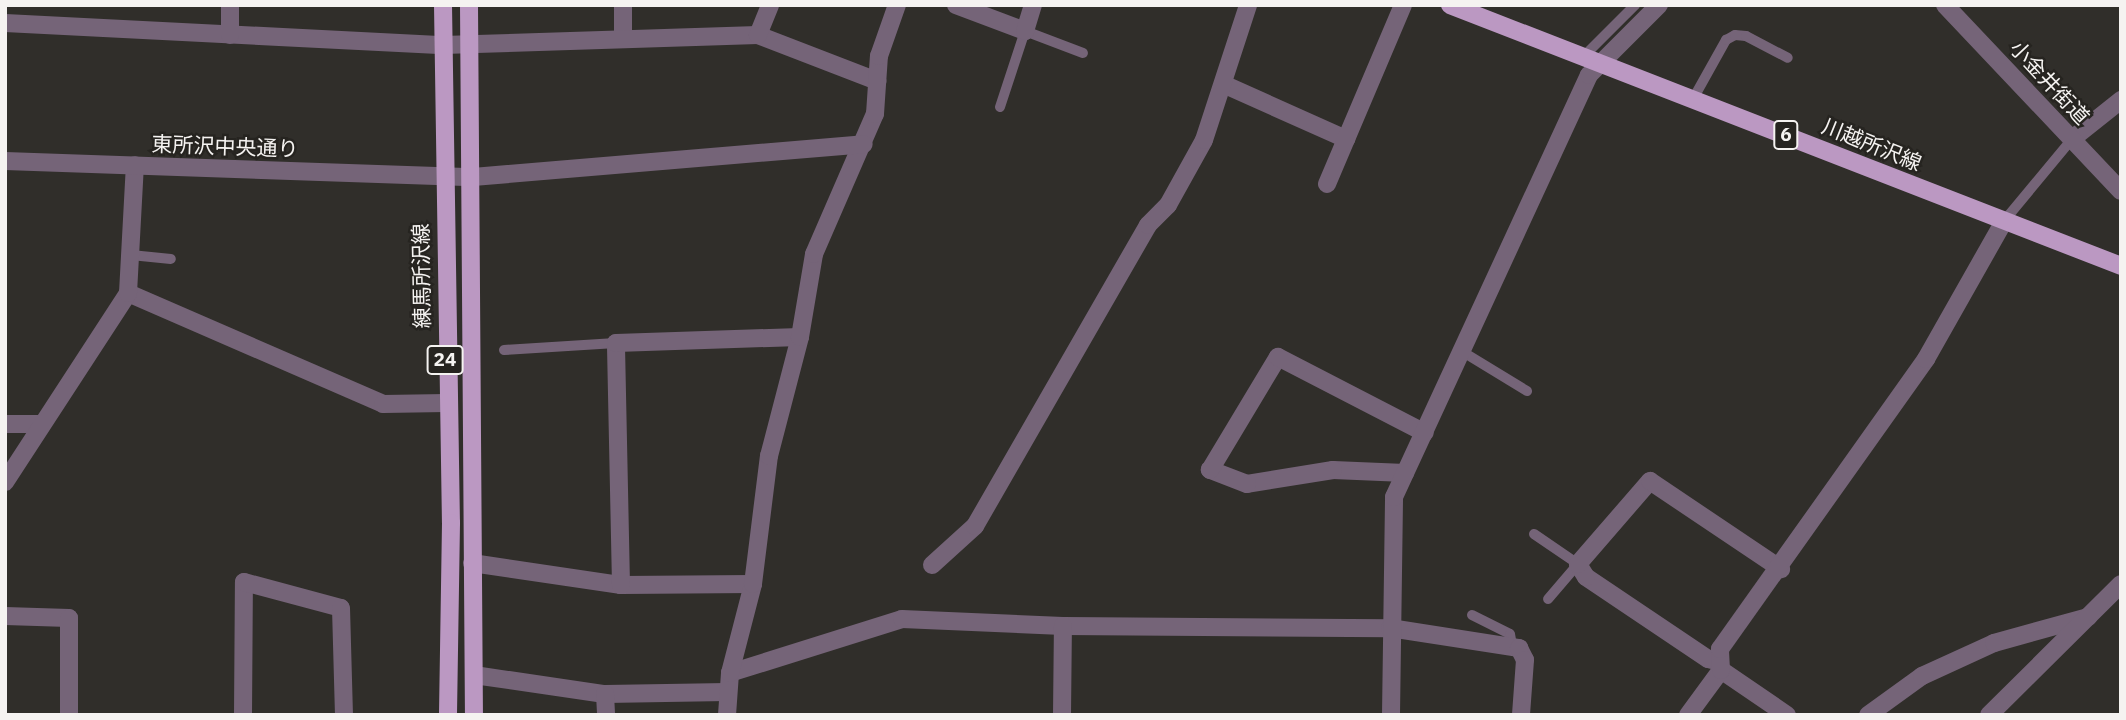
<!DOCTYPE html>
<meta charset="utf-8">
<style>
body{margin:0}
#map{position:relative;width:2126px;height:720px;overflow:hidden;background:#302e2a;font-family:"IBM Plex Sans","Noto Sans JP",sans-serif}
div>[style]{position:absolute}
.service>*{height:10px;margin:-5px;padding:0 5px;transform-origin:5px;border-radius:5px;background:#756478}
.minor>*{height:18px;margin:-9px;padding:0 9px;transform-origin:9px;border-radius:9px;background:#756478}
.tertiary>*{height:18px;margin:-9px;padding:0 9px;transform-origin:9px;border-radius:9px;background:#756478}
.primary>*{height:18px;margin:-9px;padding:0 9px;transform-origin:9px;border-radius:9px;background:#bb98c2}
span{translate:-50% -50%;white-space:nowrap;text-align:center;line-height:1.15;-webkit-text-stroke:5px #262420;paint-order:stroke}
.shield-label span{padding:2px 5px;background:#262420;border:2px solid;border-radius:5px;-webkit-text-stroke-width:0}
.shield-label{font-size:19px;color:#f5f3f1;font-weight:700}
.street-label{font-size:21px;color:#f5f3f1}
.frame{position:absolute;inset:0;border:7px solid #f5f3f1;pointer-events:none}
</style>
<div id="map">
<div class="service">
<i style="left:1583px;top:57px;width:74px;rotate:-45deg"></i>
<i style="left:1693px;top:99px;width:68px;rotate:-60.8deg"></i>
<i style="left:1726px;top:40px;width:10px;rotate:-29deg"></i>
<i style="left:1735px;top:35px;width:11px;rotate:5deg"></i>
<i style="left:1746px;top:36px;width:47px;rotate:27.6deg"></i>
<i style="left:1000px;top:107px;width:80px;rotate:-71.8deg"></i>
<i style="left:1025px;top:31px;width:62px;rotate:20.8deg"></i>
<i style="left:2004px;top:221px;width:107px;rotate:-50.3deg"></i>
<i style="left:131px;top:255px;width:40px;rotate:5.7deg"></i>
<i style="left:504px;top:350px;width:112px;rotate:-3.6deg"></i>
<i style="left:1463px;top:352px;width:75px;rotate:31.4deg"></i>
<i style="left:1534px;top:534px;width:53px;rotate:34.3deg"></i>
<i style="left:1578px;top:564px;width:46px;rotate:130.6deg"></i>
<i style="left:1472px;top:615px;width:42px;rotate:26.6deg"></i>
<i style="left:1510px;top:634px;width:11px;rotate:80deg"></i>
</div>
<div class="minor">
<i style="left:623px;top:5px;width:33px;rotate:90deg"></i>
<i style="left:956px;top:5px;width:74px;rotate:20.6deg"></i>
<i style="left:1025px;top:31px;width:27px;rotate:-73deg"></i>
<i style="left:5px;top:23px;width:439px;rotate:2.9deg"></i>
<i style="left:443px;top:45px;width:315px;rotate:-1.8deg"></i>
<i style="left:758px;top:35px;width:128px;rotate:21.1deg"></i>
<i style="left:230px;top:35px;width:30px;rotate:-90deg"></i>
<i style="left:758px;top:35px;width:32px;rotate:-68deg"></i>
<i style="left:1223px;top:84px;width:135px;rotate:24.1deg"></i>
<i style="left:2072px;top:139px;width:63px;rotate:-38.5deg"></i>
<i style="left:1327px;top:184px;width:194px;rotate:-67deg"></i>
<i style="left:128px;top:293px;width:278px;rotate:23.5deg"></i>
<i style="left:383px;top:404px;width:63px;rotate:-0.9deg"></i>
<i style="left:5px;top:424px;width:36px"></i>
<i style="left:1405px;top:473px;width:72px;rotate:-177.6deg"></i>
<i style="left:1333px;top:470px;width:87px;rotate:170.8deg"></i>
<i style="left:1247px;top:484px;width:40px;rotate:-159deg"></i>
<i style="left:1210px;top:470px;width:132px;rotate:-59deg"></i>
<i style="left:1278px;top:357px;width:165px;rotate:27.3deg"></i>
<i style="left:5px;top:482px;width:225px;rotate:-56.9deg"></i>
<i style="left:128px;top:293px;width:128px;rotate:-86.9deg"></i>
<i style="left:472px;top:563px;width:151px;rotate:8.4deg"></i>
<i style="left:621px;top:585px;width:132px;rotate:-0.4deg"></i>
<i style="left:932px;top:565px;width:58px;rotate:-42.2deg"></i>
<i style="left:975px;top:526px;width:347px;rotate:-60.1deg"></i>
<i style="left:1148px;top:225px;width:28px;rotate:-45deg"></i>
<i style="left:1168px;top:205px;width:74px;rotate:-61deg"></i>
<i style="left:1204px;top:140px;width:142px;rotate:-71.9deg"></i>
<i style="left:621px;top:585px;width:242px;rotate:-91.2deg"></i>
<i style="left:616px;top:343px;width:184px;rotate:-1.9deg"></i>
<i style="left:5px;top:616px;width:64px;rotate:1.8deg"></i>
<i style="left:69px;top:618px;width:97px;rotate:90deg"></i>
<i style="left:1720px;top:662px;width:12px;rotate:-166deg"></i>
<i style="left:1708px;top:659px;width:147px;rotate:-146.1deg"></i>
<i style="left:1586px;top:577px;width:15px;rotate:-122deg"></i>
<i style="left:1578px;top:564px;width:110px;rotate:-49.1deg"></i>
<i style="left:1650px;top:481px;width:158px;rotate:33.9deg"></i>
<i style="left:1721px;top:670px;width:80px;rotate:34.3deg"></i>
<i style="left:730px;top:673px;width:180px;rotate:-17.4deg"></i>
<i style="left:902px;top:619px;width:161px;rotate:2.5deg"></i>
<i style="left:1063px;top:626px;width:327px;rotate:0.4deg"></i>
<i style="left:1390px;top:628px;width:131px;rotate:8.8deg"></i>
<i style="left:1519px;top:648px;width:13px;rotate:63deg"></i>
<i style="left:1525px;top:660px;width:55px;rotate:94.2deg"></i>
<i style="left:474px;top:675px;width:132px;rotate:8.3deg"></i>
<i style="left:605px;top:694px;width:122px;rotate:-0.9deg"></i>
<i style="left:605px;top:694px;width:21px;rotate:87deg"></i>
<i style="left:243px;top:715px;width:133px;rotate:-89.6deg"></i>
<i style="left:244px;top:582px;width:100px;rotate:15deg"></i>
<i style="left:341px;top:608px;width:107px;rotate:88.4deg"></i>
<i style="left:727px;top:715px;width:42px;rotate:-85.9deg"></i>
<i style="left:730px;top:673px;width:92px;rotate:-75.5deg"></i>
<i style="left:753px;top:584px;width:129px;rotate:-82.9deg"></i>
<i style="left:769px;top:456px;width:123px;rotate:-75.4deg"></i>
<i style="left:800px;top:337px;width:84px;rotate:-80.4deg"></i>
<i style="left:814px;top:254px;width:153px;rotate:-66.5deg"></i>
<i style="left:875px;top:114px;width:58px;rotate:-86.1deg"></i>
<i style="left:879px;top:56px;width:54px;rotate:-70.6deg"></i>
<i style="left:1062px;top:715px;width:89px;rotate:-89.4deg"></i>
<i style="left:1391px;top:715px;width:218px;rotate:-89.2deg"></i>
<i style="left:1394px;top:497px;width:465px;rotate:-65.2deg"></i>
<i style="left:1589px;top:75px;width:99px;rotate:-45deg"></i>
<i style="left:1688px;top:715px;width:56px;rotate:-53.7deg"></i>
<i style="left:1721px;top:670px;width:21px;rotate:-93deg"></i>
<i style="left:1720px;top:649px;width:356px;rotate:-54.6deg"></i>
<i style="left:1926px;top:359px;width:159px;rotate:-60.5deg"></i>
<i style="left:1868px;top:715px;width:67px;rotate:-35.8deg"></i>
<i style="left:1922px;top:676px;width:79px;rotate:-24.6deg"></i>
<i style="left:1994px;top:643px;width:98px;rotate:-15.5deg"></i>
</div>
<div class="tertiary">
<i style="left:1945px;top:5px;width:256px;rotate:46.6deg"></i>
<i style="left:5px;top:161px;width:468px;rotate:2deg"></i>
<i style="left:473px;top:177px;width:392px;rotate:-4.8deg"></i>
<i style="left:1989px;top:715px;width:186px;rotate:-44.8deg"></i>
</div>
<div class="primary">
<i style="left:443px;top:5px;width:518px;rotate:89.12deg"></i>
<i style="left:451px;top:523px;width:192px;rotate:90.9deg"></i>
<i style="left:469px;top:5px;width:710px;rotate:89.6deg"></i>
<i style="left:1450px;top:5px;width:720px;rotate:21.25deg"></i>
</div>
<div class="shield-label">
<span style="left:1786px;top:135px">6</span>
<span style="left:445px;top:360px">24</span>
</div>
<div class="street-label">
<span style="left:2050px;top:82px;rotate:47deg">小金井街道</span>
<span style="left:1872px;top:144px;rotate:22deg">川越所沢線</span>
<span style="left:225px;top:146px;rotate:2deg">東所沢中央通り</span>
<span style="left:421px;top:276px;rotate:-91deg">練馬所沢線</span>
</div>
<div class="frame"></div>
</div>
